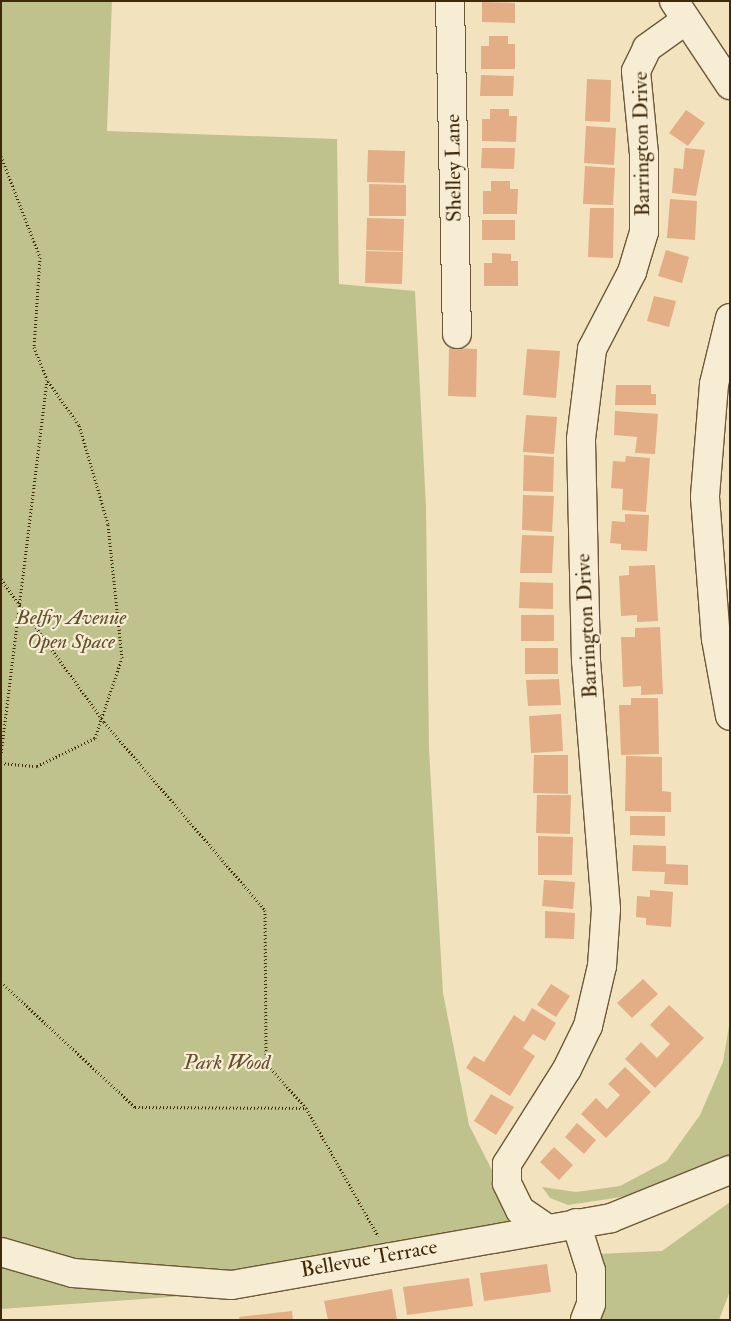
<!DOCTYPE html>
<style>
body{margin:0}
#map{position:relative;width:731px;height:1321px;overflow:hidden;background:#f2e3be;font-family:"IM FELL Double Pica",serif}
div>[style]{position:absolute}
.green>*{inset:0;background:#c0c28e}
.building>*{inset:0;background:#e3ad85}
.path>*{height:3px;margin-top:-1.5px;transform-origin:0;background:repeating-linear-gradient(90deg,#402908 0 1px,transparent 0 3.5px)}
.roads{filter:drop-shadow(1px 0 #6c5836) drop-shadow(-1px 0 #6c5836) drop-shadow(0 1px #6c5836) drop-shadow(0 -1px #6c5836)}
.minor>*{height:28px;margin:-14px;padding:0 14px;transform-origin:14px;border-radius:14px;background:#f7edd5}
span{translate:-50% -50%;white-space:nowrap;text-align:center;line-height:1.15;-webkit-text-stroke:4.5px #f7edd5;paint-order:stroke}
.street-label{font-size:21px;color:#402908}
.park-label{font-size:21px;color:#604f2a;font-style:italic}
.frame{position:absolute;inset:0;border:2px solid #402908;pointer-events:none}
</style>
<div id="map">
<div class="green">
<i style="clip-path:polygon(1px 1px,112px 1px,107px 131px,337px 139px,339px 284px,415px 291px,426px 507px,429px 749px,443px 993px,469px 1125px,525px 1235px,228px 1293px,1px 1309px)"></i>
<i style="clip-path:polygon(730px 1020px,730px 1154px,724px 1162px,635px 1195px,568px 1205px,550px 1198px,542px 1187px,576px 1192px,620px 1186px,667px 1161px,700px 1115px,723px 1062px)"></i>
<i style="clip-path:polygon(730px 1202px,730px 1291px,719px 1320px,592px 1320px,597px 1254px,662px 1251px)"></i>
</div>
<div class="building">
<i style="clip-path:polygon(482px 2px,515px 3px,515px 23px,482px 22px)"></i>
<i style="clip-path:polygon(489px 36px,508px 36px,508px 44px,515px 44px,515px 69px,481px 69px,481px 46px,489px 46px)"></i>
<i style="clip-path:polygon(481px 75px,514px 76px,513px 96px,480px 96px)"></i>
<i style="clip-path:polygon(587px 79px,611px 80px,610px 122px,585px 121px)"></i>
<i style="clip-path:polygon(490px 109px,509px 109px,509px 116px,517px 116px,516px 142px,482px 141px,482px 119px,490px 119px)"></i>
<i style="clip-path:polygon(686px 110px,705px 123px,688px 146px,669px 133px)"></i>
<i style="clip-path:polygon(586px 126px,616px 128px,614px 165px,584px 163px)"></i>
<i style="clip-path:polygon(482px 148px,515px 148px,514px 169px,481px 168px)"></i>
<i style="clip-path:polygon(685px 148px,705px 150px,696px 196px,672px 193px,674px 168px,683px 169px)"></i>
<i style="clip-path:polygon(368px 150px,405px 151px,404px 183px,367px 182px)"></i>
<i style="clip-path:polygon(585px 166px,615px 168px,613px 205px,583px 204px)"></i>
<i style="clip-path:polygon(491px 181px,510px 181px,510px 189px,518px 189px,517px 214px,483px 214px,483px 191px,491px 191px)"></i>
<i style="clip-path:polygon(369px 184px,406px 185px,406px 216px,369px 216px)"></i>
<i style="clip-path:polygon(670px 199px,697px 201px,695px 240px,667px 238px)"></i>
<i style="clip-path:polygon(590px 208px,614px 208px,613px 258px,588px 257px)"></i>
<i style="clip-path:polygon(367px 218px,404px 219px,403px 251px,366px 250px)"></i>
<i style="clip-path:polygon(482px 220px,515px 220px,515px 240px,482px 240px)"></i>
<i style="clip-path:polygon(666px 250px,689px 257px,682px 283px,658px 276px)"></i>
<i style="clip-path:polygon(366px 251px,403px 252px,402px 284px,365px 283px)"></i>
<i style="clip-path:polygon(492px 253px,511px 254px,511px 261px,518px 261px,518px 286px,484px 286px,484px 263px,492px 263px)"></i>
<i style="clip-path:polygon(654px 296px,676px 301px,669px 327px,647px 321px)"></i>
<i style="clip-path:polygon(449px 348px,477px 349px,476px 397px,448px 396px)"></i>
<i style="clip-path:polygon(527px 349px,560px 351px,556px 398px,523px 395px)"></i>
<i style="clip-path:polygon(616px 385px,651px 385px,651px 394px,656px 394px,656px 405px,615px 405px)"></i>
<i style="clip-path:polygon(615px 411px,658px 414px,655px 454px,635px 453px,637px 437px,614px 435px)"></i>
<i style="clip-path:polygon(526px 415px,557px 417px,554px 454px,523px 452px)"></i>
<i style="clip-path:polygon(524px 455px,554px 457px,553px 492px,523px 491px)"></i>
<i style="clip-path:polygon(626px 456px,650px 458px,646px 512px,622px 510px,623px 489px,611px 488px,613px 461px,625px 462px)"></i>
<i style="clip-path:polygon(523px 495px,554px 496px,552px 532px,522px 530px)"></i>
<i style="clip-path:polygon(625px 514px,649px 515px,647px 551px,621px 550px,621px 544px,610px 543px,612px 521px,625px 522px)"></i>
<i style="clip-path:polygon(522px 535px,554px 536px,552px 573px,520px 573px)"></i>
<i style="clip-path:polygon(655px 565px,658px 621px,637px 622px,637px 615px,621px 616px,619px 576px,629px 575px,629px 566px)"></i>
<i style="clip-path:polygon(520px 582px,553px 583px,553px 609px,519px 608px)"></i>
<i style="clip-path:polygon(521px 615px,554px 615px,554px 641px,521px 641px)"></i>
<i style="clip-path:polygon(660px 627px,663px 694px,641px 695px,641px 686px,623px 687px,621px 637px,635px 637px,635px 628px)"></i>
<i style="clip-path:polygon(525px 648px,558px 648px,558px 674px,525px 674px)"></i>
<i style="clip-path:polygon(559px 679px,561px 705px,528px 706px,526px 680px)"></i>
<i style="clip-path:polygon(631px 698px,658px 698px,659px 754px,621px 755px,619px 705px,631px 705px)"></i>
<i style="clip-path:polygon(561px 714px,563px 751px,531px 753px,529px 716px)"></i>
<i style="clip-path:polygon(534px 755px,568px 755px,568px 794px,533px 793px)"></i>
<i style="clip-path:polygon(626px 756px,662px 757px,662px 791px,671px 792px,671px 812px,625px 811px)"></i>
<i style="clip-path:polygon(537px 795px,571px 795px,570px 834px,536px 833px)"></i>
<i style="clip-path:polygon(630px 816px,665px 816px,665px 836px,630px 835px)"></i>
<i style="clip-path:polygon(538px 836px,573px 837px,572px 875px,538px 875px)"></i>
<i style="clip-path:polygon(633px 845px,666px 846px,666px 864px,688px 865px,688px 885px,664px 884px,665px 872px,632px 871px)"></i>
<i style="clip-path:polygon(544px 880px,575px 882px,573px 909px,542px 906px)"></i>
<i style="clip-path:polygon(650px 890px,673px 892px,671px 927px,646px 925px,646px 918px,636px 917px,637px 896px,650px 897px)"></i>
<i style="clip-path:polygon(545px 911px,575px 913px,574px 939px,545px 938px)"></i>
<i style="clip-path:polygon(643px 979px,658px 994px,632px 1018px,617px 1003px)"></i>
<i style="clip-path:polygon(551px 984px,570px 996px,556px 1017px,537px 1005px)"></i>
<i style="clip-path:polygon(669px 1005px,704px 1038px,655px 1088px,625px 1059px,641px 1042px,657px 1058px,670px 1044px,650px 1025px)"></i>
<i style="clip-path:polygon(532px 1008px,556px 1023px,545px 1041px,533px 1034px,523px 1048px,535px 1056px,510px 1096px,466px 1068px,474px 1056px,484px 1062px,514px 1015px,524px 1022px)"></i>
<i style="clip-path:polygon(625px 1067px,651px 1092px,606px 1138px,581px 1114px,596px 1098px,607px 1109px,620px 1095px,608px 1084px)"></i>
<i style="clip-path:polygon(491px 1094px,514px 1107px,496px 1135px,474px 1121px)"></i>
<i style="clip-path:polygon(577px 1123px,596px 1140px,584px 1154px,565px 1137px)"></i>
<i style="clip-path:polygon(554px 1147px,573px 1165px,559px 1180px,540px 1162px)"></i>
<i style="clip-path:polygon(547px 1264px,551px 1292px,484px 1301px,480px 1273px)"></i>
<i style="clip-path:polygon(469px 1278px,473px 1306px,407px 1315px,403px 1287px)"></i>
<i style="clip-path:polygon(392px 1289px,397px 1320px,328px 1320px,324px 1301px)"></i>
<i style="clip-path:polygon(292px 1311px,293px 1320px,240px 1320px,239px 1317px)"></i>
</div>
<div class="path">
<i style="left:1px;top:156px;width:108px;rotate:68.9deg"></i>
<i style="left:40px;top:257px;width:90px;rotate:93.8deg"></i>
<i style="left:34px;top:347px;width:35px;rotate:68deg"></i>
<i style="left:47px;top:380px;width:378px;rotate:97deg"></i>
<i style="left:1px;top:579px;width:176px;rotate:54.2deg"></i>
<i style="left:104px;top:722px;width:248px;rotate:49.4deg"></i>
<i style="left:265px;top:910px;width:153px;rotate:89.6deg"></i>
<i style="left:266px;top:1063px;width:60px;rotate:48.4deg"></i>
<i style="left:1px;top:763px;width:36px;rotate:5deg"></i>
<i style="left:37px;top:766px;width:64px;rotate:-25.8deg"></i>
<i style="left:95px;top:738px;width:84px;rotate:-71.4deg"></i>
<i style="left:122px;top:658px;width:135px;rotate:-96deg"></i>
<i style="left:108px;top:524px;width:103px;rotate:-106.3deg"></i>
<i style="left:79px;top:425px;width:55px;rotate:-125.4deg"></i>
<i style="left:1px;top:982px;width:183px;rotate:43deg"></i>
<i style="left:135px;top:1107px;width:171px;rotate:0.3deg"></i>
<i style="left:306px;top:1108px;width:147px;rotate:60.6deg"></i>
</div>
<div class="roads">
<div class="minor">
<i style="left:450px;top:1px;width:333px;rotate:88.8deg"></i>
<i style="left:674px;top:1px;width:101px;rotate:56.3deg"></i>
<i style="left:730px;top:318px;width:68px;rotate:103.6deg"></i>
<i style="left:714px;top:384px;width:113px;rotate:94.6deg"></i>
<i style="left:705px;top:497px;width:142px;rotate:85.6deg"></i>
<i style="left:716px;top:639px;width:78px;rotate:79.7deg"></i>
<i style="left:576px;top:1223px;width:50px;rotate:72.6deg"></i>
<i style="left:591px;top:1271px;width:33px;rotate:90deg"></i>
<i style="left:591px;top:1304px;width:17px;rotate:111deg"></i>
<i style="left:545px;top:1227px;width:30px;rotate:-146deg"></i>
<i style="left:520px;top:1210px;width:30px;rotate:-116deg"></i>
<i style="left:507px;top:1183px;width:19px;rotate:-90deg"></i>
<i style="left:507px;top:1164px;width:112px;rotate:-57.7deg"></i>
<i style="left:567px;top:1069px;width:48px;rotate:-64deg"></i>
<i style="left:588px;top:1026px;width:62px;rotate:-76.9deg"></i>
<i style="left:602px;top:966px;width:57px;rotate:-86deg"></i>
<i style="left:606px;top:909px;width:249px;rotate:-94.6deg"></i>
<i style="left:586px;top:661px;width:222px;rotate:-91.3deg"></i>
<i style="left:581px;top:439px;width:91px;rotate:-83deg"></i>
<i style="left:592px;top:349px;width:87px;rotate:-62.5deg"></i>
<i style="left:632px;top:272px;width:42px;rotate:-73.3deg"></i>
<i style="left:644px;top:232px;width:78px;rotate:-90deg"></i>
<i style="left:644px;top:154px;width:83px;rotate:-95.5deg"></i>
<i style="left:636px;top:71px;width:25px;rotate:-64deg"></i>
<i style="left:647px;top:48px;width:48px;rotate:-35.7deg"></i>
<i style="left:1px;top:1252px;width:75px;rotate:16.3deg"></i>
<i style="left:73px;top:1273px;width:159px;rotate:4.3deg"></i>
<i style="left:232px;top:1285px;width:385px;rotate:-10deg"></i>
<i style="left:611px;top:1218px;width:128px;rotate:-22deg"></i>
</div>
</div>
<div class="street-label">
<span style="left:642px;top:144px;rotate:-91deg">Barrington Drive</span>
<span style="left:454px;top:168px;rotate:-91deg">Shelley Lane</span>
<span style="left:587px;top:626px;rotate:-93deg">Barrington Drive</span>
<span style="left:369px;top:1259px;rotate:-10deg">Bellevue Terrace</span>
</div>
<div class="park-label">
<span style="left:71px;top:630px">Belfry Avenue<br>Open Space</span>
<span style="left:227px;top:1063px">Park Wood</span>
</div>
<div class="frame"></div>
</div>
